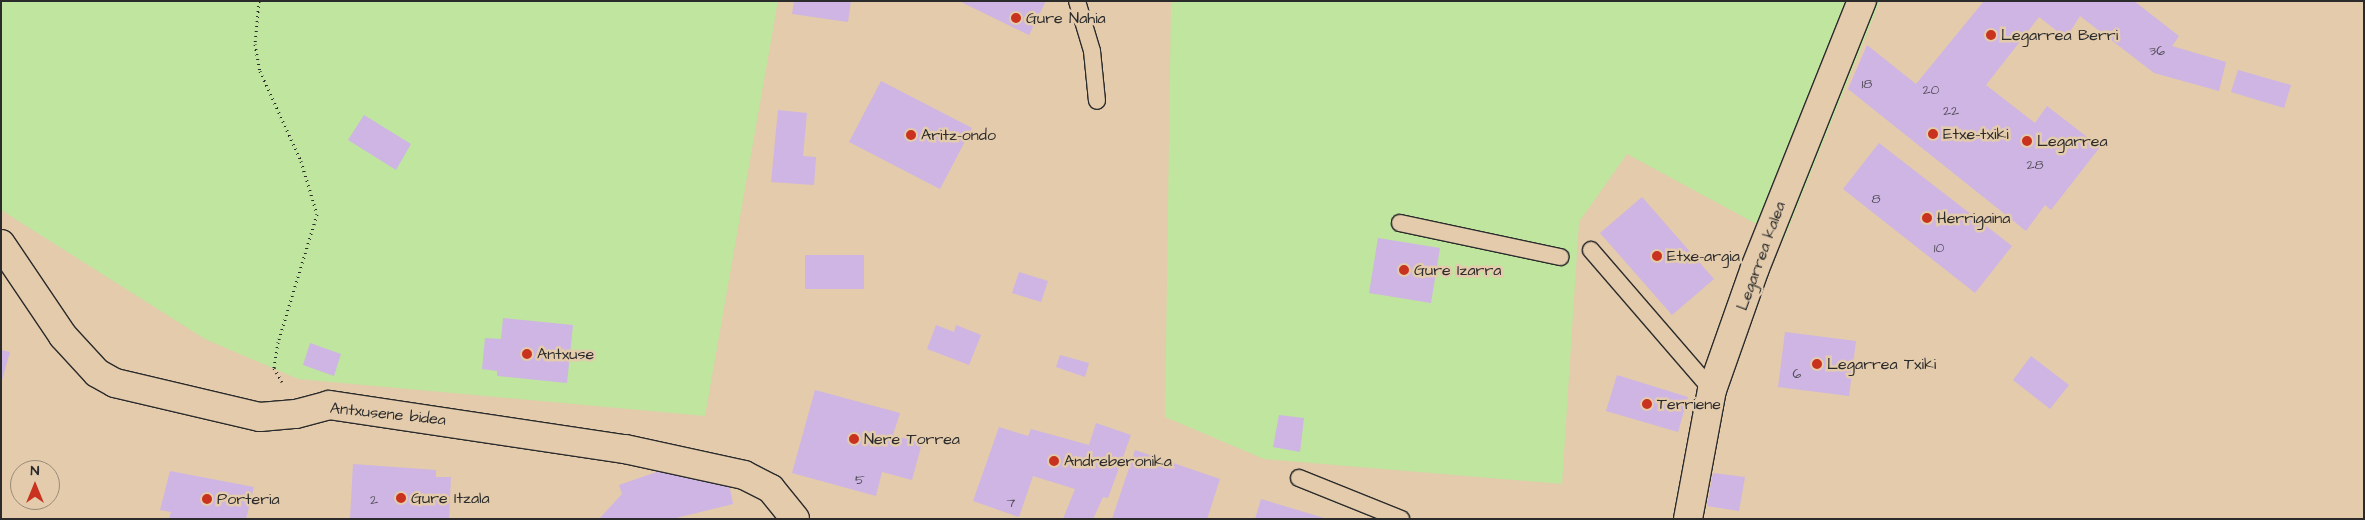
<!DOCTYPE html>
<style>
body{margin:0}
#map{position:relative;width:2365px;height:520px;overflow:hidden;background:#e3cbac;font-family:"Architects Daughter",sans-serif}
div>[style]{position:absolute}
.green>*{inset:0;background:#bfe59f}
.building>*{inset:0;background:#ceb5e4}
.path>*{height:3px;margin-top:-1.5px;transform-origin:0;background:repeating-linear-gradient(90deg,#2b2b2b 0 1px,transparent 0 5px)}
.roads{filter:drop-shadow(1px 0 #2b2b2b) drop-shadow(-1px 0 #2b2b2b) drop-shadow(0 1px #2b2b2b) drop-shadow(0 -1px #2b2b2b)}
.service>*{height:16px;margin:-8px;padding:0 8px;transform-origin:8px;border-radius:8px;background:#e3cbac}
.minor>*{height:28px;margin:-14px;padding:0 14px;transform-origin:14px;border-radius:14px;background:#e3cbac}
.dots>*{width:14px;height:14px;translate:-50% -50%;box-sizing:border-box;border:2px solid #e3cbac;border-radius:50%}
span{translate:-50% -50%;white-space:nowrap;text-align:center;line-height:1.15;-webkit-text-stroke:5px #e3cbac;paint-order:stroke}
.number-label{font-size:14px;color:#544e59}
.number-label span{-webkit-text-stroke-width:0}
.poi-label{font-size:16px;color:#2b2b2b}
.left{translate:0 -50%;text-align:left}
.street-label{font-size:16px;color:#2b2b2b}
.frame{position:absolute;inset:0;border:2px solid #2b2b2b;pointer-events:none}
.north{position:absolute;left:10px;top:460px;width:50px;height:50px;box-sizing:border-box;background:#e3cbac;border:1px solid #998b78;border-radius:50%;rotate:0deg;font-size:14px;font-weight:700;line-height:20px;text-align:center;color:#2b2b2b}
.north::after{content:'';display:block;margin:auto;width:18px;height:22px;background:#c8321e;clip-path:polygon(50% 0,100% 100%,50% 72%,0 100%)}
</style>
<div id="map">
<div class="green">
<i style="clip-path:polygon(1px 1px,778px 1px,705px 416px,298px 379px,205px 339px,1px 210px)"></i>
<i style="clip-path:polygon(1171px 1px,1880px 1px,1784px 239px,1627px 154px,1579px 222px,1562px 484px,1264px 459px,1165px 417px)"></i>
</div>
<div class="building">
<i style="clip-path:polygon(794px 1px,851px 1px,848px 22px,792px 14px)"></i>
<i style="clip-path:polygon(959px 1px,1046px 1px,1029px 35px)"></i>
<i style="clip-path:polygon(1984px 1px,2134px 1px,2179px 36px,2172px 46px,2226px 62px,2219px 91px,2154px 73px,2080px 16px,2066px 38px,2039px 17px,1986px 85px,2035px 123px,2047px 106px,2100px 147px,2051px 210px,2045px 205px,2026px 231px,1848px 89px,1867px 45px,1916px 84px)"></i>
<i style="clip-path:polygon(2238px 70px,2291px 85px,2284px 108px,2231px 92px)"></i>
<i style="clip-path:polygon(881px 81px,972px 128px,940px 189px,849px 142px)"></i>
<i style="clip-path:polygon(778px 110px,807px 113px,803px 156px,816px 157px,814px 185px,771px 182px)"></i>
<i style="clip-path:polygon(364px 115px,411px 144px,396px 170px,348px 140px)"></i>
<i style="clip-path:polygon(1879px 143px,2012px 246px,1975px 293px,1843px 189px)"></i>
<i style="clip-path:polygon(1642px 197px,1714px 279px,1672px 315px,1600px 233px)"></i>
<i style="clip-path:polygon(1378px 238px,1440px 248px,1431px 303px,1369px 293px)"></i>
<i style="clip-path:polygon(805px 255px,864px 255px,864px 289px,805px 289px)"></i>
<i style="clip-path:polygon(1019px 272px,1048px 281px,1041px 302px,1012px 293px)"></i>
<i style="clip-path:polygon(503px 318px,573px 325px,567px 383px,497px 376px,497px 371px,482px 369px,485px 338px,501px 339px)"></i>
<i style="clip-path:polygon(936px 325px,954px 332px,956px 325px,981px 335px,969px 365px,927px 349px)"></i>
<i style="clip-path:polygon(1785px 332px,1856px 341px,1849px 396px,1778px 387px)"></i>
<i style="clip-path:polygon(310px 343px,341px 354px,334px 376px,303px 365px)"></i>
<i style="clip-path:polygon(1px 350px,10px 352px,2px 380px,1px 380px)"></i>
<i style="clip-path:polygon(1060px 355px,1089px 363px,1085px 377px,1056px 367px)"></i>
<i style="clip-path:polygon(2031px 356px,2069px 385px,2050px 409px,2013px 380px)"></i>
<i style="clip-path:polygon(1617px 375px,1688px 397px,1678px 432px,1606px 411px)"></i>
<i style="clip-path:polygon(815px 390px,900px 413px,893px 435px,922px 443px,912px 480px,882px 472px,876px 496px,792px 473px)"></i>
<i style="clip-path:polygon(1279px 415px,1304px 418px,1300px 452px,1273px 447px)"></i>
<i style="clip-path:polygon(1096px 423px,1131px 435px,1108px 498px,1103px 497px,1093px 519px,1063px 519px,1075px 489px,1033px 476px,1019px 517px,973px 501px,999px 427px,1028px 436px,1031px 429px,1089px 445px)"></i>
<i style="clip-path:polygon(1135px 450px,1220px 479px,1207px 519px,1112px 519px)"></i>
<i style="clip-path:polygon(353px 464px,436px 470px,436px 477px,451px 477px,449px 519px,350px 519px)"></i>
<i style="clip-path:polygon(674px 466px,728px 479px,733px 504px,672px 519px,599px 519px,622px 494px,619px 485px)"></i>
<i style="clip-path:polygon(170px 471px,254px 487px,246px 519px,169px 519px,171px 512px,160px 510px)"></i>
<i style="clip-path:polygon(1713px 473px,1745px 477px,1739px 511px,1707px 506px)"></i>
<i style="clip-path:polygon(1261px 499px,1324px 518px,1324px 519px,1255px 519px)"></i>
</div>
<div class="path">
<i style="left:259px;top:1px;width:43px;rotate:95.3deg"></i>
<i style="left:255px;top:44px;width:27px;rotate:80deg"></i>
<i style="left:260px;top:71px;width:99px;rotate:65.5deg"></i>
<i style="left:301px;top:161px;width:55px;rotate:73.2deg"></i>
<i style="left:317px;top:214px;width:134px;rotate:106.9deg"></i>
<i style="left:278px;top:342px;width:26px;rotate:99deg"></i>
<i style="left:274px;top:368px;width:16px;rotate:60deg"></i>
</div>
<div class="roads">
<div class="service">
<i style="left:1077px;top:1px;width:52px;rotate:73.3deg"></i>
<i style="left:1092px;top:51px;width:50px;rotate:84.3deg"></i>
<i style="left:1400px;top:223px;width:164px;rotate:12deg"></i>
<i style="left:1591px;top:250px;width:185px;rotate:49.2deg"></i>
<i style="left:1299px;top:478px;width:110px;rotate:21.9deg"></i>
</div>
<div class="minor">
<i style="left:1px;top:244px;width:111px;rotate:56deg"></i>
<i style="left:63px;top:336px;width:50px;rotate:47.4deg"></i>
<i style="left:97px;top:373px;width:21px;rotate:29deg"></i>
<i style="left:115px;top:383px;width:149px;rotate:13.2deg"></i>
<i style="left:260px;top:417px;width:36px;rotate:-5deg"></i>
<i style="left:296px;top:414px;width:34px;rotate:-15deg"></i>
<i style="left:329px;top:405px;width:299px;rotate:8.5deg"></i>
<i style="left:625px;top:449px;width:122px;rotate:12.3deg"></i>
<i style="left:744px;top:475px;width:30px;rotate:27deg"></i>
<i style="left:771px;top:489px;width:38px;rotate:51deg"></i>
<i style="left:1688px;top:519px;width:131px;rotate:-79.5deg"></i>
<i style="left:1712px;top:390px;width:129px;rotate:-70.6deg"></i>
<i style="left:1755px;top:268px;width:288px;rotate:-68.2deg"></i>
</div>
</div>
<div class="dots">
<i style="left:1016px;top:18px;background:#c8321e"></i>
<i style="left:1991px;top:35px;background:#c8321e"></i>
<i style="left:1933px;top:134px;background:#c8321e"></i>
<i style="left:911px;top:135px;background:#c8321e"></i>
<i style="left:2027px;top:141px;background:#c8321e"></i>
<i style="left:1927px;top:218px;background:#c8321e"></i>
<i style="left:1657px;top:256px;background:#c8321e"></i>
<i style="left:1404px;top:270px;background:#c8321e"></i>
<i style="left:527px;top:354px;background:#c8321e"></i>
<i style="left:1817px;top:364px;background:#c8321e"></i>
<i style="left:1647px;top:404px;background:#c8321e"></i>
<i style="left:854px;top:439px;background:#c8321e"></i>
<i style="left:1054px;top:461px;background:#c8321e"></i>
<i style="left:401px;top:498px;background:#c8321e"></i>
<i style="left:207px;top:499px;background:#c8321e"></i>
</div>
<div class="number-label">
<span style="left:2157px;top:51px">36</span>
<span style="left:1867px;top:84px">18</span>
<span style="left:1931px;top:90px">20</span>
<span style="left:1951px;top:111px">22</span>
<span style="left:2035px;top:165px">28</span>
<span style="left:1876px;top:199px">8</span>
<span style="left:1939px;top:248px">10</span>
<span style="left:1797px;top:374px">6</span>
<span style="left:860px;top:480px">5</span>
<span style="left:374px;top:500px">2</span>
<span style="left:1011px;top:503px">7</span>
</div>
<div class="poi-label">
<span class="left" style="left:1026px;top:18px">Gure Nahia</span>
<span class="left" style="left:2001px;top:35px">Legarrea Berri</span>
<span class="left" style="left:1943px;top:134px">Etxe-txiki</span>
<span class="left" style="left:921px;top:135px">Aritz-ondo</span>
<span class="left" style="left:2037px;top:141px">Legarrea</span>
<span class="left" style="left:1937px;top:218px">Herrigaina</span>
<span class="left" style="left:1667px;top:256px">Etxe-argia</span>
<span class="left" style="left:1414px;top:270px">Gure Izarra</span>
<span class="left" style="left:537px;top:354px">Antxuse</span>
<span class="left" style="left:1827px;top:364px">Legarrea Txiki</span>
<span class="left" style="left:1657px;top:404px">Terriene</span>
<span class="left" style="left:864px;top:439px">Nere Torrea</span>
<span class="left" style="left:1064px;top:461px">Andreberonika</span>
<span class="left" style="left:411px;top:498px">Gure Itzala</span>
<span class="left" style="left:217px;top:499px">Porteria</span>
</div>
<div class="street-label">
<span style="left:1761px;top:256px;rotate:-70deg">Legarrea kalea</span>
<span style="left:388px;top:414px;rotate:6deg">Antxusene bidea</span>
</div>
<div class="frame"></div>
<div class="north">N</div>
</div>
